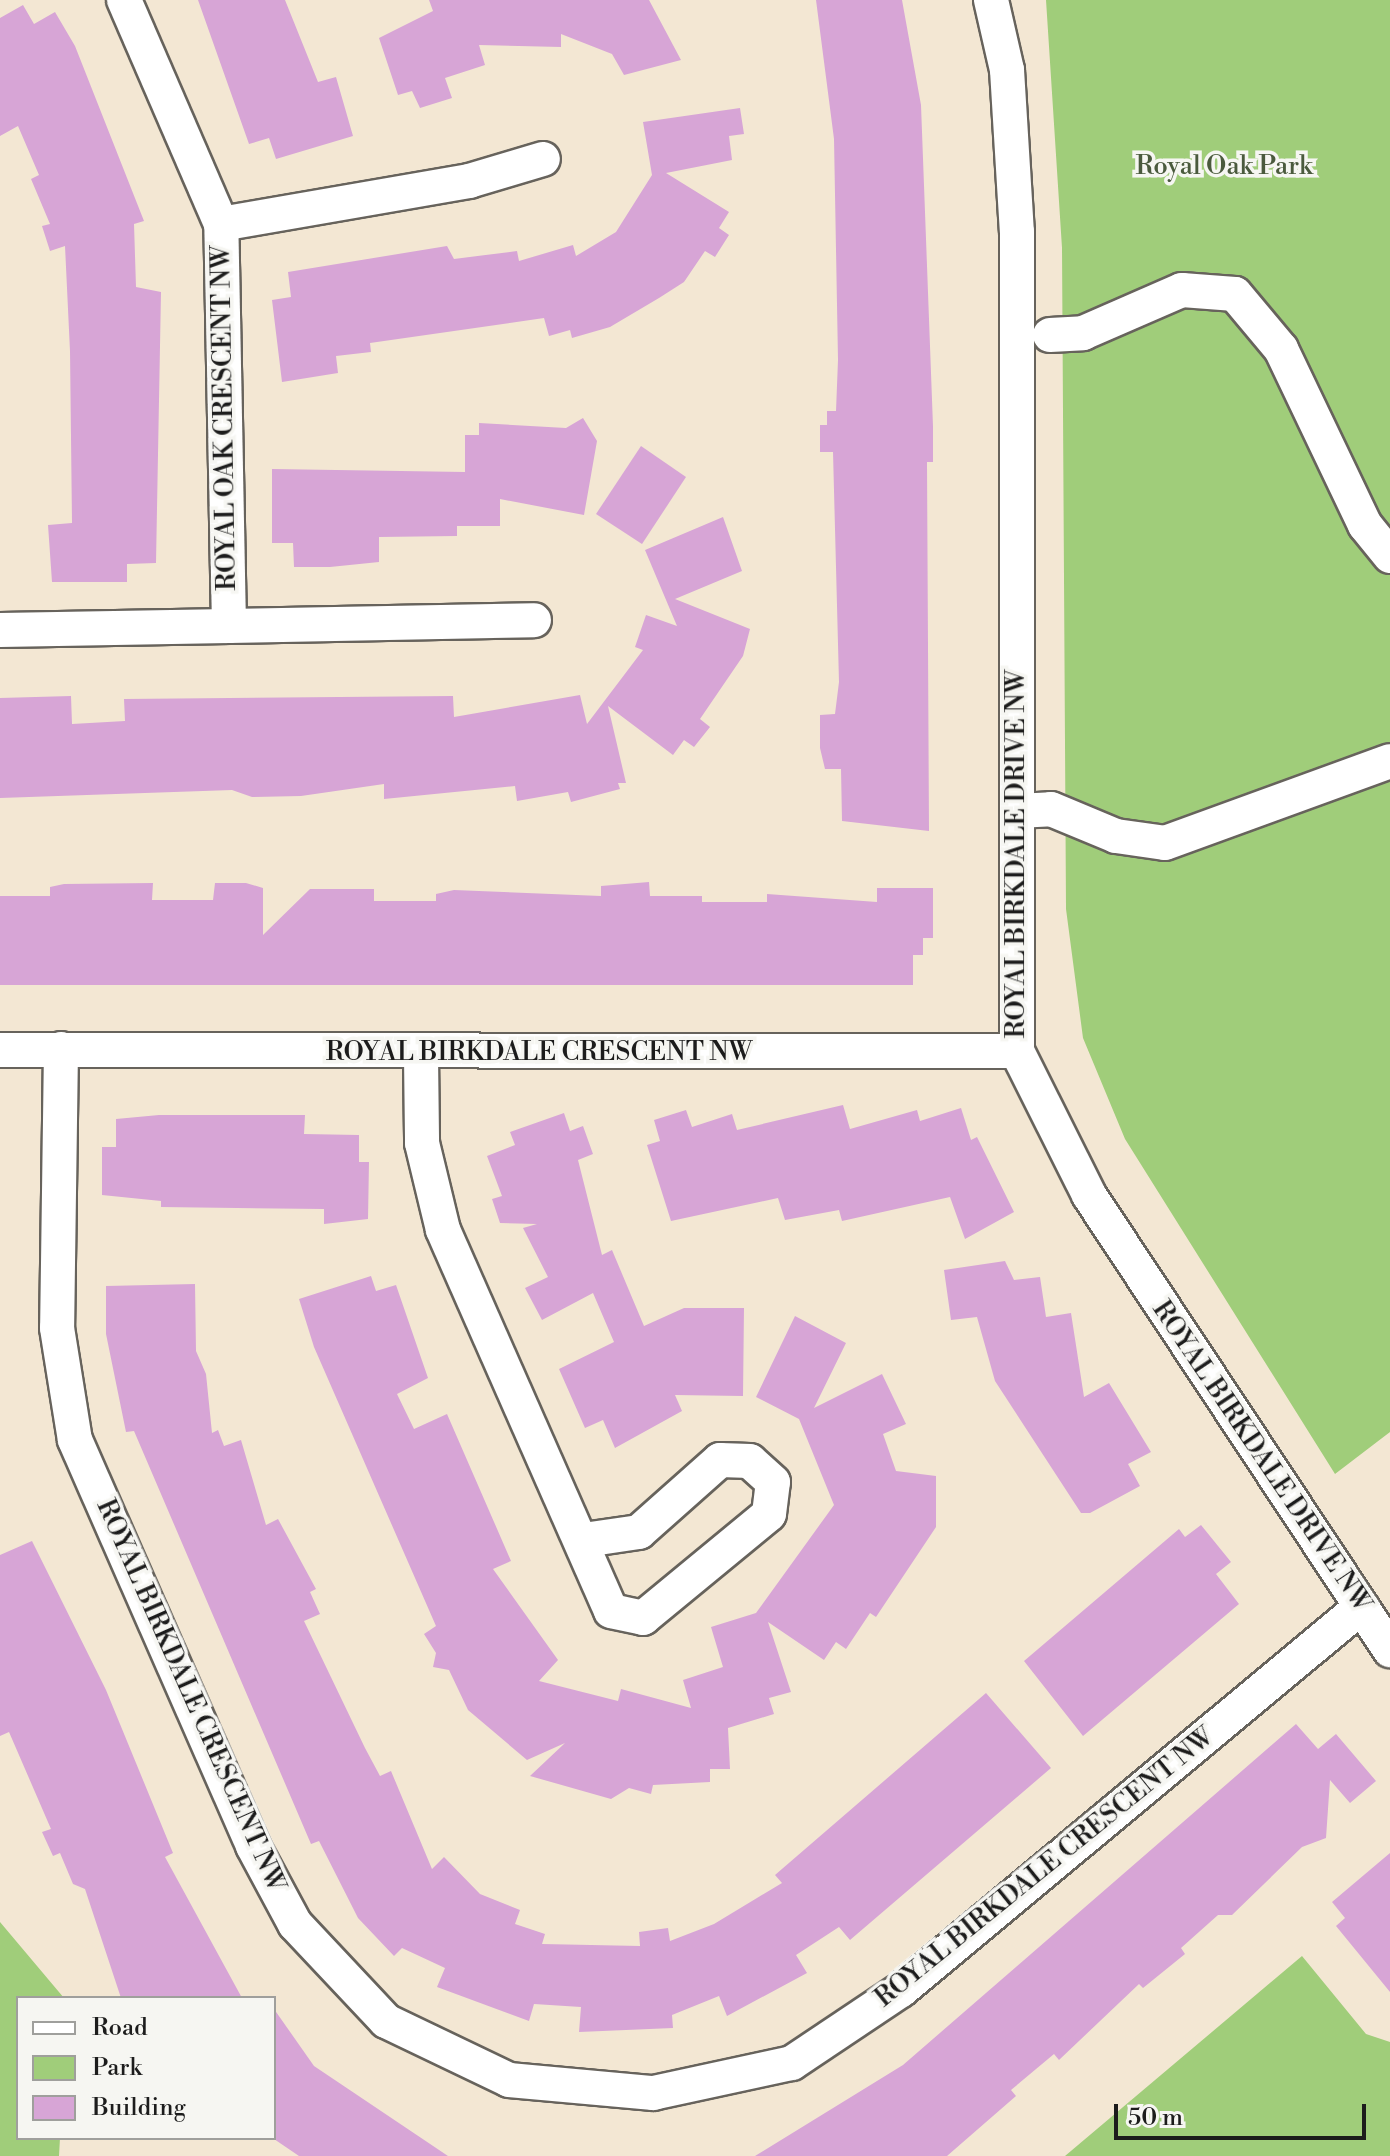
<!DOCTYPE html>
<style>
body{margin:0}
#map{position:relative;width:1390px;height:2156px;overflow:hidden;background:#f3e7d3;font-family:"Libre Bodoni",serif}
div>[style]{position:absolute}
.green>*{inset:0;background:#a0cd7a}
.building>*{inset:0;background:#d7a5d6}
.roads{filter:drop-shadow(2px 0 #67635c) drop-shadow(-2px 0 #67635c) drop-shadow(0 2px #67635c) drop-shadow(0 -2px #67635c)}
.street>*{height:34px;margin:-17px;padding:0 17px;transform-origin:17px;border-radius:17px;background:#fff}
span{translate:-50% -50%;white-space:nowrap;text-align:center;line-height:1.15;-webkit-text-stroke:7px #f6f6f2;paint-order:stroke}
.park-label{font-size:26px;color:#4a5a3d}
.street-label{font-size:26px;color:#1c1c1c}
.legend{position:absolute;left:16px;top:1996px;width:260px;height:144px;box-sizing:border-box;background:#f6f6f2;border:2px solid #9f9f9c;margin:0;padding:10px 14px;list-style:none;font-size:24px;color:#1c1c1c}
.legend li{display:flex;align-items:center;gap:16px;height:40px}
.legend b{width:40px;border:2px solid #9f9f9c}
.scale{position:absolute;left:1114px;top:2104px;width:252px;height:36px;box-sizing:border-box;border:4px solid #1c1c1c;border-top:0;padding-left:10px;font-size:24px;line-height:28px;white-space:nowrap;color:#1c1c1c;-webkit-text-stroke:6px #f6f6f2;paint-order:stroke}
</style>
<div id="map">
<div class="green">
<i style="clip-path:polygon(1046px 0,1390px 0,1390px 1432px,1335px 1474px,1125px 1139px,1083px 1038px,1066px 909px,1062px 248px)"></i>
<i style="clip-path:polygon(0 1922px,64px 1998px,18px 1998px,18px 2138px,60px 2138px,59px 2156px,0 2156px)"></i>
<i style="clip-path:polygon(1302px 1956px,1366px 2034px,1390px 2042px,1390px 2156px,1065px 2156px)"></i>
</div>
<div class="building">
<i style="clip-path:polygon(198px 0,285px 0,318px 82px,336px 77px,353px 136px,276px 159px,269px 138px,249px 144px)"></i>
<i style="clip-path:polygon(429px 0,649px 0,681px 60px,624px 75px,612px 54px,561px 34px,561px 47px,479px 45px,485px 65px,445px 78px,452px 98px,420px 108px,412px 91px,398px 95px,379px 38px,433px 11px)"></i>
<i style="clip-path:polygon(816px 0,902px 0,921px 105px,933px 426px,933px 462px,927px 462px,929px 831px,842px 821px,841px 769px,825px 769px,820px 748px,820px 715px,835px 714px,839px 682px,833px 452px,820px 452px,820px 425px,827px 425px,827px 411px,836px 411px,838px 360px,834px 139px)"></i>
<i style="clip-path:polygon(23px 5px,34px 24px,55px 12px,75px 46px,144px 221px,134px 224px,136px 287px,161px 292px,156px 563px,127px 564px,127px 582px,52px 582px,48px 525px,72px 523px,70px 351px,65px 246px,50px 251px,42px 226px,50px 224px,31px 179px,39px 175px,18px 126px,0 136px,0 18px)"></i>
<i style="clip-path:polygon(740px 108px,744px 134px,729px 136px,732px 160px,666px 173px,729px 212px,719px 228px,729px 235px,715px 257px,705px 251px,684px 282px,659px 298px,610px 327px,572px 338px,570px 330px,549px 336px,544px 318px,370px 343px,371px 352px,336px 356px,338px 373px,282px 382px,272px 300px,291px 297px,288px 272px,447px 246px,454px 259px,517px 251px,519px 261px,573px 245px,576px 256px,616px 232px,652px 175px,643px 122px)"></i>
<i style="clip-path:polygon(583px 418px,597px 441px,584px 515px,500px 499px,500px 526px,457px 526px,457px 536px,379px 537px,379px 562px,330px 567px,294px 567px,293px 543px,272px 543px,272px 469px,465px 472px,465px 435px,479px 435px,479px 423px,566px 428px)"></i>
<i style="clip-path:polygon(641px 446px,686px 477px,642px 544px,596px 514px)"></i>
<i style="clip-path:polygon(723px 517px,742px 571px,675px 599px,750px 629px,743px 656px,700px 719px,710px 727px,694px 747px,684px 740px,673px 755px,608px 706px,626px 783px,618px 783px,620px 789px,571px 802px,568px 792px,517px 801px,515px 786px,384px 799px,384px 784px,301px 796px,252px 797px,232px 790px,0 798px,0 698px,71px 696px,72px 724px,125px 721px,124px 699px,453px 696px,454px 717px,580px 695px,587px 724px,643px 650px,635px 647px,646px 615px,677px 626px,645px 550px)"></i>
<i style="clip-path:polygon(649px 882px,650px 896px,702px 896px,702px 902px,767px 902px,767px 894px,877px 902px,877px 888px,933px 888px,933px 938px,923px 938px,923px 955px,913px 955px,913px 985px,0 985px,0 896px,50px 896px,50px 887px,64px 884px,153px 883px,152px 900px,213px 900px,215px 883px,246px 883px,263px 888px,263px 935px,310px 889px,374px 889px,374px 901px,436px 901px,436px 894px,454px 890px,601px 896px,601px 886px)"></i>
<i style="clip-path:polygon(843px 1105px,850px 1129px,917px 1110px,920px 1121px,961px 1108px,971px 1140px,977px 1137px,1014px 1212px,965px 1239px,950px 1197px,842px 1221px,839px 1210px,785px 1220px,778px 1198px,671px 1221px,647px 1145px,660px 1141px,654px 1120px,686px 1110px,692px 1127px,732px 1114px,737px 1130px)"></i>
<i style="clip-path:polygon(564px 1113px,570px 1131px,583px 1126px,593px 1154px,578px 1160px,602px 1255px,612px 1250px,644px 1326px,684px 1308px,744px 1308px,743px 1396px,675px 1395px,682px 1411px,615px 1448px,603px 1420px,585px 1428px,559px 1369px,614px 1342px,593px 1293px,542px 1320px,525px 1288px,548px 1277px,523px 1228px,537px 1224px,500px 1223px,492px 1199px,502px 1196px,487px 1156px,515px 1145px,510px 1132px)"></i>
<i style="clip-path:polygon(159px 1115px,305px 1115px,304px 1134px,359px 1135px,359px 1162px,369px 1162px,368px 1219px,324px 1224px,324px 1209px,161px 1207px,161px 1201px,102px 1195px,102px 1147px,116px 1147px,116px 1119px)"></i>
<i style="clip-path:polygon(1005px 1261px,1014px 1280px,1040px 1277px,1046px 1317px,1071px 1313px,1084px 1397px,1109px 1383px,1151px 1452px,1128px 1464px,1140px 1486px,1090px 1513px,1081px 1513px,995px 1381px,977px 1317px,951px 1320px,944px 1270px)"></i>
<i style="clip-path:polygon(371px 1276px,376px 1291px,396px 1285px,428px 1378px,397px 1394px,414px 1429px,447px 1414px,511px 1561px,493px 1569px,558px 1660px,539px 1681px,618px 1701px,621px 1689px,691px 1708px,683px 1680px,723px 1667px,711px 1627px,756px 1613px,834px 1505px,799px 1419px,756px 1397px,795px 1316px,846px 1343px,814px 1408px,882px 1374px,906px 1424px,883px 1434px,896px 1471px,936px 1476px,936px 1527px,876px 1617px,870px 1613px,846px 1649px,836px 1642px,824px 1660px,768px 1622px,791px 1692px,769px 1698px,774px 1714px,728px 1728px,730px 1769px,710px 1769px,710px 1782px,653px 1785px,651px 1794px,629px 1788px,611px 1799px,530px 1776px,565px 1743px,527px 1760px,468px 1710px,449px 1670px,433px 1667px,436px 1653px,424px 1634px,436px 1626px,314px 1347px,299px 1299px)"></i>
<i style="clip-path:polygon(195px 1284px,196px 1351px,206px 1374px,212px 1433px,218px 1430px,224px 1446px,241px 1440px,266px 1525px,278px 1519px,316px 1589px,310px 1592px,320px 1614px,304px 1621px,365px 1748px,380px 1776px,391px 1771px,432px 1869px,444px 1857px,480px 1894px,520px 1910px,515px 1924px,545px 1934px,542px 1944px,640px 1946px,639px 1932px,668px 1928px,670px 1941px,714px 1924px,782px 1883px,775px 1875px,986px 1693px,1051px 1768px,850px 1940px,839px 1927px,796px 1955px,807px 1973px,727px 2016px,719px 1996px,672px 2015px,673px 2028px,579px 2032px,581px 2007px,534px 2004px,529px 2021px,437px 1987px,445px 1968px,402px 1948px,394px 1956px,358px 1918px,319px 1841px,311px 1844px,134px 1431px,126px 1432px,106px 1334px,106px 1286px)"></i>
<i style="clip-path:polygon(1201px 1525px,1231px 1562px,1216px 1574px,1239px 1604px,1083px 1736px,1024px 1661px,1179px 1529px,1185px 1537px)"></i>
<i style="clip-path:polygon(32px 1541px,106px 1690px,173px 1853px,165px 1857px,242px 1998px,121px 1998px,85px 1889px,73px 1884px,60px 1853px,53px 1856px,42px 1832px,51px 1829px,9px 1732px,0 1736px,0 1555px)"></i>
<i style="clip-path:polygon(1296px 1724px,1318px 1749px,1336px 1734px,1376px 1781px,1350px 1803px,1330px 1780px,1326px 1838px,1302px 1847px,1232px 1915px,1218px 1915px,1181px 1948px,1185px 1954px,1143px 1988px,1139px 1984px,1059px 2060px,1054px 2054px,1011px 2090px,1016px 2096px,947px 2156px,755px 2156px,903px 2065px)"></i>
<i style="clip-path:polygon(1390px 1853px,1390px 1992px,1336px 1926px,1345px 1918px,1332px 1902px)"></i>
<i style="clip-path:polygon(274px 2009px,314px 2066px,448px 2156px,299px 2156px,274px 2139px)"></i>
</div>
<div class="roads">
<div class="street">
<i style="left:991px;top:0;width:72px;rotate:77.1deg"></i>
<i style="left:1007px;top:70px;width:162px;rotate:86.5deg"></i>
<i style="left:1017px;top:232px;width:819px;rotate:90deg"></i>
<i style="left:1017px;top:1051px;width:161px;rotate:63.4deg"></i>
<i style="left:1089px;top:1195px;width:546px;rotate:56.51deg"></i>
<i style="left:221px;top:224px;width:252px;rotate:-9.8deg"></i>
<i style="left:469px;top:181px;width:77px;rotate:-16.6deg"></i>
<i style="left:1050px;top:335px;width:33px;rotate:-3deg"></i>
<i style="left:1083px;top:333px;width:108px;rotate:-23.5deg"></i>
<i style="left:1182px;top:290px;width:53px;rotate:4.3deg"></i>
<i style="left:1235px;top:294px;width:72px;rotate:50.1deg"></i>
<i style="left:1281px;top:349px;width:195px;rotate:64.5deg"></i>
<i style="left:1365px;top:525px;width:40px;rotate:51deg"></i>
<i style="left:229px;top:626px;width:305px;rotate:-1.1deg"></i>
<i style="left:0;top:630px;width:229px;rotate:-1deg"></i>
<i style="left:229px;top:626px;width:402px;rotate:-91.1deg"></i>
<i style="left:221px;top:224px;width:244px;rotate:-113.4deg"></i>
<i style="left:1017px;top:811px;width:34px;rotate:-3deg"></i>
<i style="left:1051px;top:809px;width:70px;rotate:22.6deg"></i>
<i style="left:1116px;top:836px;width:49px;rotate:8.1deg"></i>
<i style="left:1165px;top:843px;width:239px;rotate:-20deg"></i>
<i style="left:61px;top:1049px;width:279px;rotate:90.8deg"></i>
<i style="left:57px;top:1328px;width:113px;rotate:80.9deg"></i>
<i style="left:75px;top:1440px;width:443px;rotate:66.3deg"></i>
<i style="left:253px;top:1846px;width:89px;rotate:61.7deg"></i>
<i style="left:295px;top:1924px;width:133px;rotate:46.8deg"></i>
<i style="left:386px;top:2021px;width:136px;rotate:25.6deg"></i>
<i style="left:509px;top:2080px;width:145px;rotate:5.2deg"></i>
<i style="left:653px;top:2093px;width:142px;rotate:-12.2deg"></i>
<i style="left:792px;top:2063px;width:131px;rotate:-33.8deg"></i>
<i style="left:901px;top:1990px;width:599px;rotate:-39.78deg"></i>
<i style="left:0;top:1050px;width:1017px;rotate:0.06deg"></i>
<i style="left:421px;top:1056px;width:87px;rotate:89.3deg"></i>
<i style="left:422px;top:1143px;width:89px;rotate:76.4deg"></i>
<i style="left:443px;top:1230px;width:416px;rotate:66.2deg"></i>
<i style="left:611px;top:1611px;width:33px;rotate:12deg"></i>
<i style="left:643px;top:1618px;width:163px;rotate:-39.5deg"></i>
<i style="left:769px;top:1514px;width:32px;rotate:-83deg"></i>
<i style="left:773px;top:1482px;width:31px;rotate:-138deg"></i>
<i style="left:750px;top:1461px;width:30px;rotate:-178deg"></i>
<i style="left:720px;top:1460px;width:108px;rotate:138.4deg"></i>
<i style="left:639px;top:1532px;width:56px;rotate:171.7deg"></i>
</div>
</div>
<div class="park-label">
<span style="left:1224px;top:167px">Royal Oak Park</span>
</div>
<div class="street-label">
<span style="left:225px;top:418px;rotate:-91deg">ROYAL OAK CRESCENT NW</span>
<span style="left:1017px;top:854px;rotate:-90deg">ROYAL BIRKDALE DRIVE NW</span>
<span style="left:539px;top:1053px">ROYAL BIRKDALE CRESCENT NW</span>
<span style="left:1261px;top:1457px;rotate:56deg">ROYAL BIRKDALE DRIVE NW</span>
<span style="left:190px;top:1696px;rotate:66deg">ROYAL BIRKDALE CRESCENT NW</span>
<span style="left:1045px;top:1868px;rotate:-39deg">ROYAL BIRKDALE CRESCENT NW</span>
</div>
<ul class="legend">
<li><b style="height:10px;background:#fff"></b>Road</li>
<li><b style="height:22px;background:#a0cd7a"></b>Park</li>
<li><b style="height:22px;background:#d7a5d6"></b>Building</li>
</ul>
<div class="scale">50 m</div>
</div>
